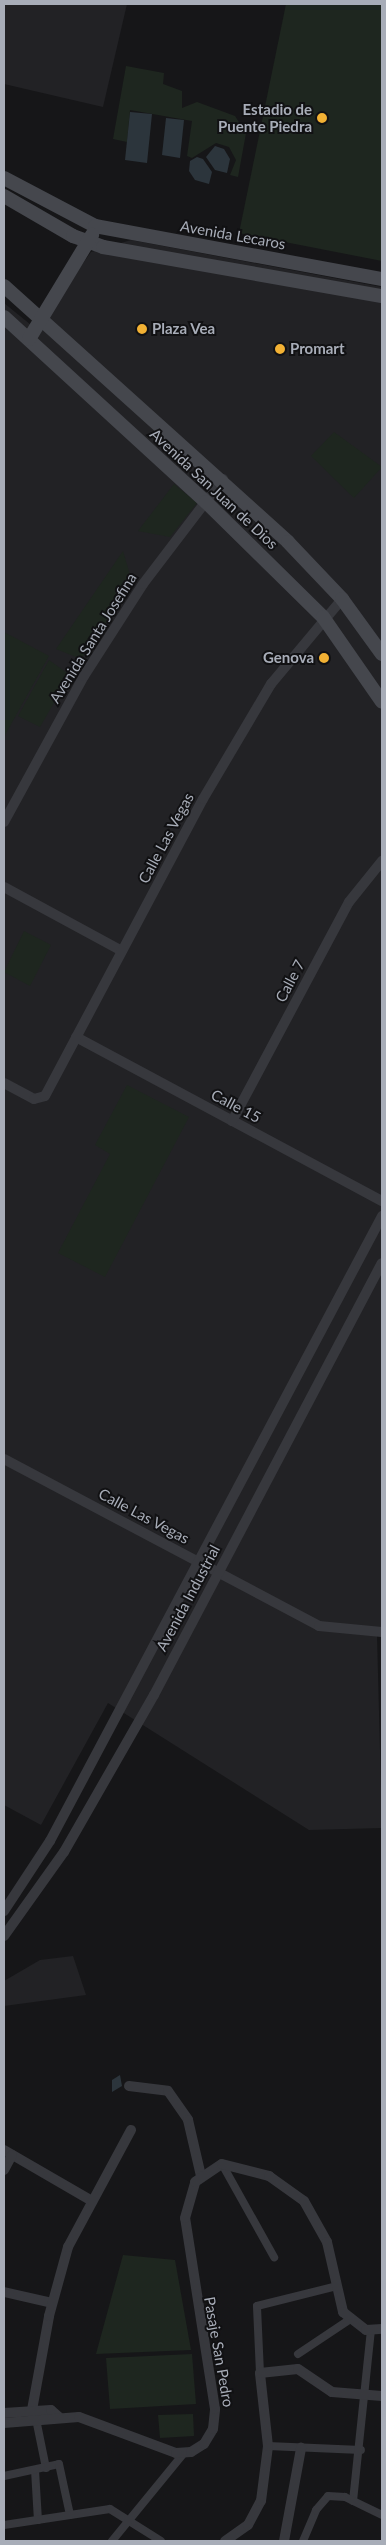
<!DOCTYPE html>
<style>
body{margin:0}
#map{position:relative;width:386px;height:2545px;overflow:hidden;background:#161618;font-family:Lato,sans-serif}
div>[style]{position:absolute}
.built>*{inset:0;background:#222225}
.green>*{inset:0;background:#1e261f}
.water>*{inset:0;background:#2c353c}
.pedestrian>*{height:8px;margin:-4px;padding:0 4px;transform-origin:4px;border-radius:4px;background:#37383d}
.minor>*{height:10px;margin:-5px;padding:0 5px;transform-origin:5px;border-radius:5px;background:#37383d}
.secondary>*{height:14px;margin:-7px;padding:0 7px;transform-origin:7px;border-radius:7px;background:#45474d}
.dots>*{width:14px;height:14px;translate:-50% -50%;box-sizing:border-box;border:2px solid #111113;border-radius:50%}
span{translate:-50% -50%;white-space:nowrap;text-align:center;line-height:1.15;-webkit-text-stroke:4px #111113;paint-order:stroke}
.poi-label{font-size:15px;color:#a8adb8;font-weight:700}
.right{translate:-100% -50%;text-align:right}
.left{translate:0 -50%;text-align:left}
.street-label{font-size:15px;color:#a8adb8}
.frame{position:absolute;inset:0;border:5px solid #a8adb8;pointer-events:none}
</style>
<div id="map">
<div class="built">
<i style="clip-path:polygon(4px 4px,127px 4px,103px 107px,4px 84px)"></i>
<i style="clip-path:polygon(131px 240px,382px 287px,382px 1633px,377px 1635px,382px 1828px,309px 1830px,108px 1703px,41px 1825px,4px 1805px,4px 303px,36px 329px,91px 252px)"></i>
<i style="clip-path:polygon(73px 1956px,86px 1995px,4px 2006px,4px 1981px,40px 1960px)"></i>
</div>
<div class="green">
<i style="clip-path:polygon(286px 4px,382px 4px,382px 261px,239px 233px)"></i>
<i style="clip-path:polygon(126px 66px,164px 73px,163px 84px,182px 91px,182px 108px,197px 102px,235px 116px,246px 133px,238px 177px,230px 175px,236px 160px,229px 147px,216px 143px,192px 158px,187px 156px,192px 121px,130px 110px,127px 142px,113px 139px)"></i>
<i style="clip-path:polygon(334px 432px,382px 467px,354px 498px,311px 456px)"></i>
<i style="clip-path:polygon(174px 484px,197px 503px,170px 537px,138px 531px)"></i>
<i style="clip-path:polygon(123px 551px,133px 585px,81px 659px,56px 649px)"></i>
<i style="clip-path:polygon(4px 632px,49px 656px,4px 737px)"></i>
<i style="clip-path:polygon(49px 660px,70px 675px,40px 727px,18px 716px)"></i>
<i style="clip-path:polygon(24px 931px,51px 945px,30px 986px,4px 972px)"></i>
<i style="clip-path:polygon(127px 1085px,189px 1117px,105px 1277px,58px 1253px,110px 1154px,95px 1145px)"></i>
<i style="clip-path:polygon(123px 2255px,175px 2260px,191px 2350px,96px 2354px)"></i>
<i style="clip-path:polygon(192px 2354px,196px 2404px,110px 2409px,106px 2358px)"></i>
<i style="clip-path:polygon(193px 2414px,194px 2436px,160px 2438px,158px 2415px)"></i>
</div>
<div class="water">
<i style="clip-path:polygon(130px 112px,152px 114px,147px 163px,125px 160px)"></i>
<i style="clip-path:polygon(166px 118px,184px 120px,180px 158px,162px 155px)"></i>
<i style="clip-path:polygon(215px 146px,224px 149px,230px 159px,227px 173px,215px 170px,206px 157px)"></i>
<i style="clip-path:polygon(197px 157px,203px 159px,212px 172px,209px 184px,195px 180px,189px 171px,190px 161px)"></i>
<i style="clip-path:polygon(120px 2075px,122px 2086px,112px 2092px,112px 2080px)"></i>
</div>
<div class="pedestrian">
<i style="left:222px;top:2164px;width:107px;rotate:60.8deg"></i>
<i style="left:298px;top:2354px;width:61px;rotate:-33.7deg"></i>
<i style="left:260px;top:2373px;width:67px;rotate:-92.6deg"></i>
<i style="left:257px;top:2306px;width:82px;rotate:-14deg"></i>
<i style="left:36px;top:2419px;width:50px;rotate:78.5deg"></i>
<i style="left:268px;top:2446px;width:93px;rotate:2.5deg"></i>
<i style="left:35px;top:2470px;width:50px;rotate:86.6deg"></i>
<i style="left:4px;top:2476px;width:56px;rotate:-12.3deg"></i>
<i style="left:59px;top:2464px;width:52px;rotate:77.8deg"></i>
<i style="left:353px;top:2501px;width:172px;rotate:-84deg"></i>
<i style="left:4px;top:2525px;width:107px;rotate:-8.6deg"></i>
<i style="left:110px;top:2509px;width:60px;rotate:32.1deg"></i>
<i style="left:112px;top:2541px;width:114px;rotate:-50.7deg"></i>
<i style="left:303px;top:2541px;width:34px;rotate:-67deg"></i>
<i style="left:316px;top:2510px;width:18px;rotate:-49deg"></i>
<i style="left:328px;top:2496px;width:17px;rotate:3deg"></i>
<i style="left:345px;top:2497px;width:41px;rotate:25.9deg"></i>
</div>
<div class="minor">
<i style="left:4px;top:822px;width:166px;rotate:-61.3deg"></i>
<i style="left:84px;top:676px;width:109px;rotate:-57.3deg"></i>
<i style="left:143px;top:584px;width:132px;rotate:-52.7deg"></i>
<i style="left:4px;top:887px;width:134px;rotate:28.5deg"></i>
<i style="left:76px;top:1037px;width:347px;rotate:28.2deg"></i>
<i style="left:4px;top:1083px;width:34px;rotate:28deg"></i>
<i style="left:34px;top:1099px;width:11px;rotate:-15deg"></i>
<i style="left:45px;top:1096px;width:336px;rotate:-62deg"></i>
<i style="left:203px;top:799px;width:134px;rotate:-59.4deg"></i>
<i style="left:271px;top:684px;width:111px;rotate:-50.1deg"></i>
<i style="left:232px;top:1121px;width:248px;rotate:-61.9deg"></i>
<i style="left:349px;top:902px;width:53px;rotate:-51.2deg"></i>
<i style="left:4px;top:1459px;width:357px;rotate:27.9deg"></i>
<i style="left:319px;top:1626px;width:63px;rotate:5.4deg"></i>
<i style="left:4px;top:1911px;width:84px;rotate:-56.7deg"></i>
<i style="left:50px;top:1841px;width:708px;rotate:-62.02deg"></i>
<i style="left:4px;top:1936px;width:103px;rotate:-54.5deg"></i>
<i style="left:64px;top:1852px;width:181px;rotate:-60.2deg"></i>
<i style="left:154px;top:1695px;width:488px;rotate:-62.2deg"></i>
<i style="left:129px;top:2086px;width:39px;rotate:7deg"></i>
<i style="left:168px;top:2091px;width:35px;rotate:55deg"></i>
<i style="left:188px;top:2120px;width:57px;rotate:76.9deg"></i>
<i style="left:4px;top:2150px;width:102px;rotate:30.1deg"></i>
<i style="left:4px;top:2170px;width:17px;rotate:-62deg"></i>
<i style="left:4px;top:2292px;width:49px;rotate:12.9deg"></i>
<i style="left:32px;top:2410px;width:96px;rotate:-79.7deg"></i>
<i style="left:49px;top:2316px;width:72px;rotate:-74.6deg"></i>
<i style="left:68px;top:2247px;width:133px;rotate:-61.7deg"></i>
<i style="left:4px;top:2413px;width:47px;rotate:-3.7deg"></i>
<i style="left:51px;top:2410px;width:11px;rotate:41deg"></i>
<i style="left:4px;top:2423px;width:75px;rotate:-4.6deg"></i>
<i style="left:79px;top:2417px;width:103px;rotate:20.4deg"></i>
<i style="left:176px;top:2453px;width:15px;rotate:-4deg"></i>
<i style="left:191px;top:2452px;width:15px;rotate:-32deg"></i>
<i style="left:204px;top:2444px;width:17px;rotate:-59deg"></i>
<i style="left:213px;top:2429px;width:20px;rotate:-84deg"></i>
<i style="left:215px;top:2409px;width:193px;rotate:-98.9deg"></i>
<i style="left:185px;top:2218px;width:37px;rotate:-74deg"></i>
<i style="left:195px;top:2182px;width:32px;rotate:-34deg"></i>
<i style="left:222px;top:2164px;width:49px;rotate:14.3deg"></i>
<i style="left:269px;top:2176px;width:43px;rotate:35.5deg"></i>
<i style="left:304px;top:2201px;width:47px;rotate:60.7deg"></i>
<i style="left:327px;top:2242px;width:72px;rotate:77.1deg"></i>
<i style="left:343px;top:2312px;width:29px;rotate:38deg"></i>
<i style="left:366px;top:2330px;width:16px;rotate:-4deg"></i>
<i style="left:225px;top:2541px;width:28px;rotate:-35deg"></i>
<i style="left:248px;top:2525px;width:27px;rotate:-62deg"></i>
<i style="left:261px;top:2501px;width:55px;rotate:-82.7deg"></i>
<i style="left:268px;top:2446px;width:73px;rotate:-96.3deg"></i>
<i style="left:260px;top:2373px;width:38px;rotate:-6deg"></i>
<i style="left:298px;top:2369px;width:41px;rotate:34.1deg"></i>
<i style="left:332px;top:2392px;width:50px;rotate:4.6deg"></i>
<i style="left:284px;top:2541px;width:95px;rotate:-79.6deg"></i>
</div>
<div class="secondary">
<i style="left:4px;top:178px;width:103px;rotate:27.8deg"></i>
<i style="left:95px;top:226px;width:292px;rotate:10.5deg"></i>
<i style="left:4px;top:196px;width:80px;rotate:30.1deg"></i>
<i style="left:73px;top:236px;width:32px;rotate:20deg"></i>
<i style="left:103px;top:247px;width:283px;rotate:10deg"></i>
<i style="left:4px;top:286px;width:382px;rotate:42deg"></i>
<i style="left:288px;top:542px;width:79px;rotate:46.5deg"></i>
<i style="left:342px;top:599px;width:68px;rotate:54deg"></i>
<i style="left:4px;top:317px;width:274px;rotate:42.5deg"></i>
<i style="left:206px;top:502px;width:164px;rotate:44.5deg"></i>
<i style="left:323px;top:617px;width:103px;rotate:55.2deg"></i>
<i style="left:29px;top:339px;width:122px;rotate:-58.8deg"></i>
</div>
<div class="dots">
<i style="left:322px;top:118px;background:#f2b134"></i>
<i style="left:142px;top:329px;background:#f2b134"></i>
<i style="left:280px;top:349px;background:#f2b134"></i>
<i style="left:324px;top:658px;background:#f2b134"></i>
</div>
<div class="poi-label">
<span class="right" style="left:312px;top:118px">Estadio de<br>Puente Piedra</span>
<span class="left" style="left:152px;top:329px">Plaza Vea</span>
<span class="left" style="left:290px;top:349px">Promart</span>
<span class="right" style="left:314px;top:658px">Genova</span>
</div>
<div class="street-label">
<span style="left:233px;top:235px;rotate:10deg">Avenida Lecaros</span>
<span style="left:214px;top:489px;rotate:43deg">Avenida San Juan de Dios</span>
<span style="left:93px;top:638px;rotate:-58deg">Avenida Santa Josefina</span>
<span style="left:166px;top:838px;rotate:-62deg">Calle Las Vegas</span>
<span style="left:290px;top:981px;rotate:-62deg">Calle 7</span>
<span style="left:236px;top:1106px;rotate:28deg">Calle 15</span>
<span style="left:144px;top:1516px;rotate:28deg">Calle Las Vegas</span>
<span style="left:188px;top:1598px;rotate:-62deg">Avenida Industrial</span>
<span style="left:219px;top:2352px;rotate:80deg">Pasaje San Pedro</span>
</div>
<div class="frame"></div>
</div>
